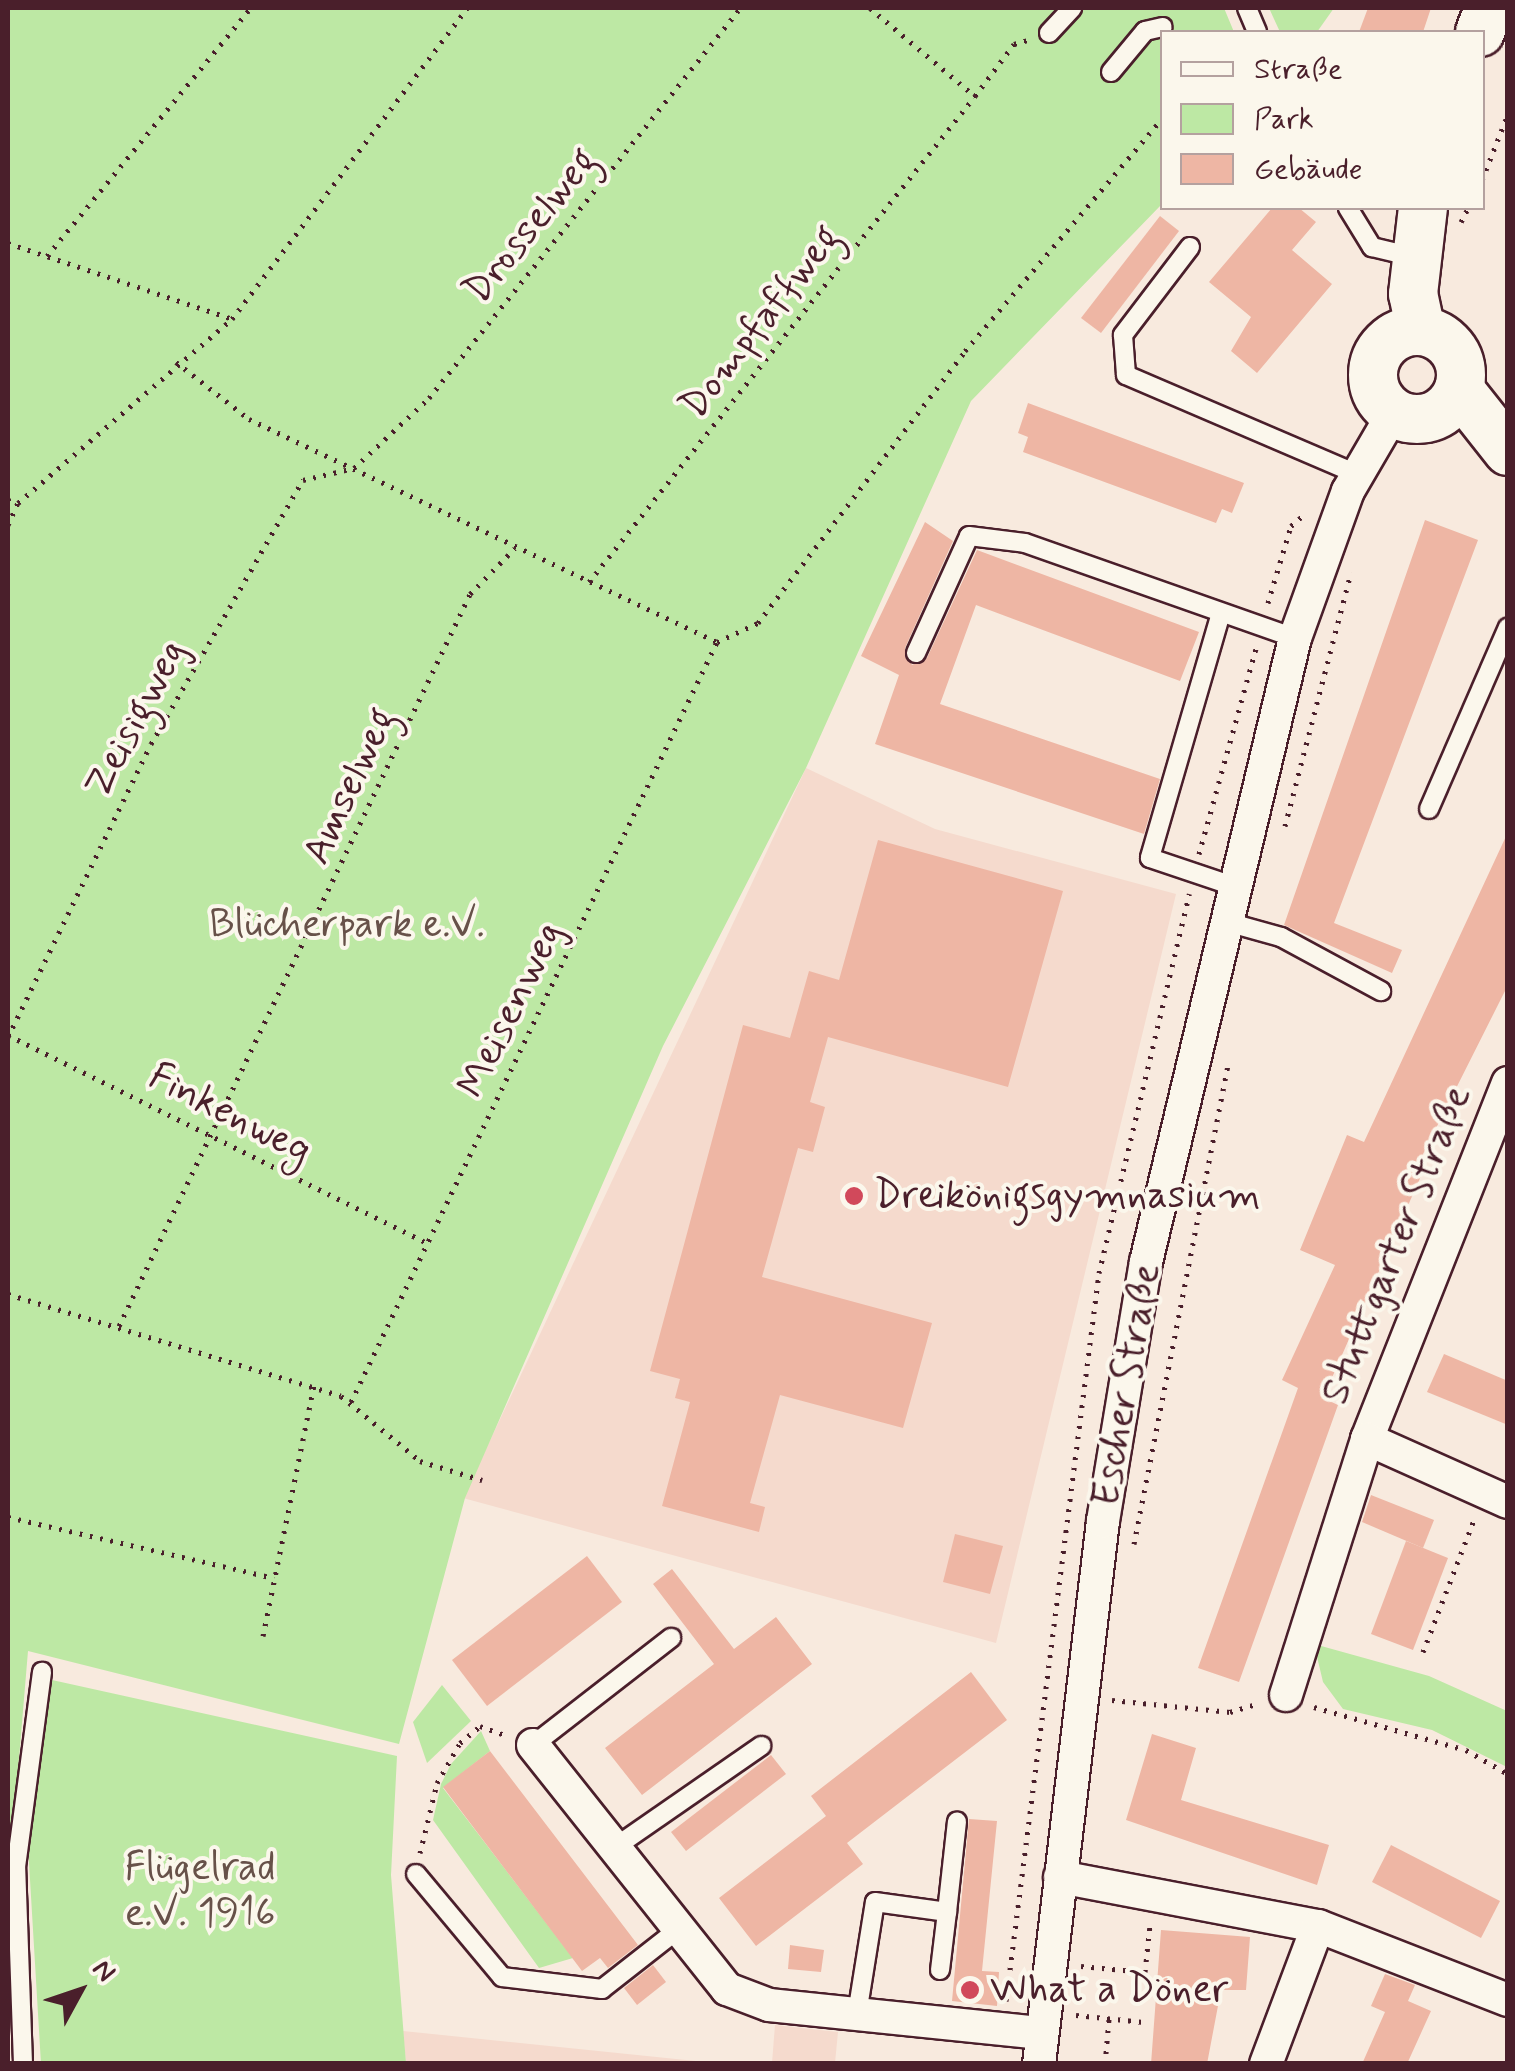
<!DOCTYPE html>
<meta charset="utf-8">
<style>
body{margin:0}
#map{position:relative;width:1515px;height:2071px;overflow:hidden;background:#f8eade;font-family:Mynerve,sans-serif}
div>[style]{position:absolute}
.built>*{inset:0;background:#f5dacd}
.green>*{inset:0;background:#bde8a4}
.building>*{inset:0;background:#eeb6a4}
.path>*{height:5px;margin-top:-2.5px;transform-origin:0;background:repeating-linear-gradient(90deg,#4a1f2b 0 2.5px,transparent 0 10.5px)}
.roads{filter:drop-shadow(2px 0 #4a1f2b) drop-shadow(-2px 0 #4a1f2b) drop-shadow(0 2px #4a1f2b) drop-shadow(0 -2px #4a1f2b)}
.lane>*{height:18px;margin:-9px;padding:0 9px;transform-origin:9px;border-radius:9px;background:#fbf7ec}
.street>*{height:32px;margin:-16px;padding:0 16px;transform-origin:16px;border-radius:16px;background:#fbf7ec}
.secondary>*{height:48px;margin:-24px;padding:0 24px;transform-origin:24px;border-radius:24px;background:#fbf7ec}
.secondary>.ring{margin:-24px;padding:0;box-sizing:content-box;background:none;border:48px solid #fbf7ec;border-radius:50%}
.dots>*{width:28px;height:28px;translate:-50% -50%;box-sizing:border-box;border:5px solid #fbf7ec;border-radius:50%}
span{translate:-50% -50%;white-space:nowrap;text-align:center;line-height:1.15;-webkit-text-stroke:8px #fbf7ec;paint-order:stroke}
.street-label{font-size:40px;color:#4a1f2b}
.park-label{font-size:40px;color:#675149}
.poi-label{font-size:40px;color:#4a1f2b}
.left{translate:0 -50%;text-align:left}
.frame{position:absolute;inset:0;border:10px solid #4a1f2b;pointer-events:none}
.legend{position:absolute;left:1160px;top:30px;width:325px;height:180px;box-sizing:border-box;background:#fbf7ec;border:2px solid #b4a19f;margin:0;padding:12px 18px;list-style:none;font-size:30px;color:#4a1f2b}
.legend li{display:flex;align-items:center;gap:20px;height:50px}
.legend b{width:50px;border:2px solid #b4a19f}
.north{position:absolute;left:30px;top:1941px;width:100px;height:100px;-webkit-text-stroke:8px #fbf7ec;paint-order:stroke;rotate:50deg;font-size:28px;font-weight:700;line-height:40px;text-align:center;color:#4a1f2b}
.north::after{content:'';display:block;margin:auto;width:35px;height:45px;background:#4a1f2b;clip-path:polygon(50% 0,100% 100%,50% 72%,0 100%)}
</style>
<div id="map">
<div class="built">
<i style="clip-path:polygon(806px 768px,935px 829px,1176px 894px,996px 1643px,463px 1498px)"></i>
<i style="clip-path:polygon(775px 2025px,838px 2032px,835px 2063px,772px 2063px)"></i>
<i style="clip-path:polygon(403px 2031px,715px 2063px,406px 2063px)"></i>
</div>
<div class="green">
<i style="clip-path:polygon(8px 8px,1224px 8px,1234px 32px,1162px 32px,1162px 204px,971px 401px,806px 768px,663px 1046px,465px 1498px,399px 1744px,28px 1651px,8px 1890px)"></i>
<i style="clip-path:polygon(1269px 8px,1334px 8px,1317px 32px,1280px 32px)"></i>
<i style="clip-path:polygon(1314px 1644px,1429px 1676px,1507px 1711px,1507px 1767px,1432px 1730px,1343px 1709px,1323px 1682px)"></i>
<i style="clip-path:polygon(52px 1680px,397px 1756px,391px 1875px,406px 2063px,41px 2064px,28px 1846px)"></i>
<i style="clip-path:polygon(442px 1685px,471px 1721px,427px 1763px,413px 1722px)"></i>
<i style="clip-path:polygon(481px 1731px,490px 1751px,443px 1788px,573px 1958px,539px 1968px,433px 1820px,441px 1784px,451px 1764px)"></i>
</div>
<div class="building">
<i style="clip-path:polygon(1368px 8px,1431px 8px,1423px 32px,1359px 32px)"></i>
<i style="clip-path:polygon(1272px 208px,1299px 208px,1316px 222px,1292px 250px,1332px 284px,1257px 373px,1231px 351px,1251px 317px,1209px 282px)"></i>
<i style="clip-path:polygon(1160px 216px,1179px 231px,1101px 333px,1081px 318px)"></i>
<i style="clip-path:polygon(1028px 403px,1244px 483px,1232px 513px,1222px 509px,1216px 523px,1023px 452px,1028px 437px,1018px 433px)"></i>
<i style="clip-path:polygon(1425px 520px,1478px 540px,1334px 923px,1402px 950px,1392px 973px,1284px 925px)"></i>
<i style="clip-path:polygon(925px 522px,953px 541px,905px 648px,912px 665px,927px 658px,977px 550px,1199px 632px,1180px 681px,976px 605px,940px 704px,1160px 779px,1144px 834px,875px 744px,899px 675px,861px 656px)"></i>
<i style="clip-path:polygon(1508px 832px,1508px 985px,1418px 1164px,1425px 1167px,1323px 1398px,1338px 1405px,1239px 1682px,1198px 1668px,1298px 1388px,1282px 1380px,1335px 1265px,1300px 1250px,1347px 1135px,1364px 1142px)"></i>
<i style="clip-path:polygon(878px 840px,1063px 891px,1008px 1087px,828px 1037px,810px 1102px,825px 1107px,813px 1152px,798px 1148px,762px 1277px,932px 1323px,903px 1428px,780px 1395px,750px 1503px,765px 1507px,759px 1532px,662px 1506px,690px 1402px,675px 1398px,680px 1379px,650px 1371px,743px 1025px,790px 1038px,809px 971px,839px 980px)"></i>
<i style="clip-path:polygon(1444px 1354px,1508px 1381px,1508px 1425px,1427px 1392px)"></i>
<i style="clip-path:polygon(1371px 1495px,1434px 1520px,1423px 1548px,1362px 1522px)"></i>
<i style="clip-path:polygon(955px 1534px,1003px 1546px,990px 1594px,943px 1582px)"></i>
<i style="clip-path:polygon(1406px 1541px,1448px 1558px,1413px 1650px,1371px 1634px)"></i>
<i style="clip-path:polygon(587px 1556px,622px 1602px,487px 1706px,452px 1660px)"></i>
<i style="clip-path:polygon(672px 1569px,734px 1649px,776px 1617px,812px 1664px,642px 1795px,605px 1748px,714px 1664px,653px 1584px)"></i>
<i style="clip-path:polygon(971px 1672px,1007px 1720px,847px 1843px,863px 1864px,756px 1946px,719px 1898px,826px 1816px,811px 1796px)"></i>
<i style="clip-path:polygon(1152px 1734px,1196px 1748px,1181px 1800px,1329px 1845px,1317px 1885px,1126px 1820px)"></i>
<i style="clip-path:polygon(490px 1751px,638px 1945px,608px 1968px,600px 1958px,582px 1971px,443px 1787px)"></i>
<i style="clip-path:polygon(771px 1755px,786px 1774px,686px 1851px,671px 1832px)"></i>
<i style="clip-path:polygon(969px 1819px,997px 1821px,982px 1971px,999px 1972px,997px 2006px,952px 2001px)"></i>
<i style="clip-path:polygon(1391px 1845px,1500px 1901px,1481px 1938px,1372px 1882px)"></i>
<i style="clip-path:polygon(1161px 1930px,1250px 1937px,1246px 1990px,1221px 1990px,1207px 2064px,1151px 2064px)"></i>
<i style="clip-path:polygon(790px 1945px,824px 1950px,821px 1972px,788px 1969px)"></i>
<i style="clip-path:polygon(653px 1965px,666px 1982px,637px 2005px,624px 1988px)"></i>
<i style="clip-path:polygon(1385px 1974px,1415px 1985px,1408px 2001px,1431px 2011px,1407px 2064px,1362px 2064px,1385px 2012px,1371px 2006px)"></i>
</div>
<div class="path">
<i style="left:870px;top:8px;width:137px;rotate:40deg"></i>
<i style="left:975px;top:96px;width:65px;rotate:-53.1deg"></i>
<i style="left:1014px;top:44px;width:15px;rotate:-16deg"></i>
<i style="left:1482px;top:180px;width:71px;rotate:-68.5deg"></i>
<i style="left:1461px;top:222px;width:16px;rotate:-63deg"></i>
<i style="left:8px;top:243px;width:237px;rotate:18.7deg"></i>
<i style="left:47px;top:256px;width:321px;rotate:-50.6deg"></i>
<i style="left:176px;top:362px;width:93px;rotate:38deg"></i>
<i style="left:249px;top:419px;width:518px;rotate:25.48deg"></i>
<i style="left:1508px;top:499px;width:19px;rotate:90deg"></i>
<i style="left:8px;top:500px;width:10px;rotate:17deg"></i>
<i style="left:8px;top:525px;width:24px;rotate:-66deg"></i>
<i style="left:18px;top:503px;width:282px;rotate:-40.7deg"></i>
<i style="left:232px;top:319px;width:390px;rotate:-52.9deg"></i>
<i style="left:589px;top:582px;width:621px;rotate:-51.54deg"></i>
<i style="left:1268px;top:603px;width:80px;rotate:-73.4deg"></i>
<i style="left:1291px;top:526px;width:18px;rotate:-41deg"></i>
<i style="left:717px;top:642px;width:45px;rotate:-24.9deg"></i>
<i style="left:758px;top:623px;width:342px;rotate:-52.7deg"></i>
<i style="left:965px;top:351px;width:304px;rotate:-49.7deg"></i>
<i style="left:1285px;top:826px;width:262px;rotate:-75.4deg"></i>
<i style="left:1199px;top:854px;width:214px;rotate:-74.5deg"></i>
<i style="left:8px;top:1035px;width:468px;rotate:26.4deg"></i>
<i style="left:8px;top:1037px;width:326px;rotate:-64deg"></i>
<i style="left:151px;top:744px;width:305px;rotate:-60.1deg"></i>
<i style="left:303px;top:480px;width:52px;rotate:-13.2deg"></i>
<i style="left:354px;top:468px;width:103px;rotate:-43deg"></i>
<i style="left:429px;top:398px;width:499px;rotate:-51.4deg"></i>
<i style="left:8px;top:1294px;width:348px;rotate:17deg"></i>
<i style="left:341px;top:1396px;width:102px;rotate:39.4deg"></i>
<i style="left:420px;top:1461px;width:65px;rotate:17deg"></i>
<i style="left:119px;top:1326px;width:812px;rotate:-64.38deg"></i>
<i style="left:470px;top:594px;width:64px;rotate:-45.6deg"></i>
<i style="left:351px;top:1402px;width:844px;rotate:-64.29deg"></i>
<i style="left:8px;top:1517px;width:273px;rotate:12.9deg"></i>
<i style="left:1134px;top:1544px;width:488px;rotate:-78.9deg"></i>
<i style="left:263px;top:1636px;width:255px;rotate:-78.5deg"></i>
<i style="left:1423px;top:1652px;width:142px;rotate:-68.9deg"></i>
<i style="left:1112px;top:1700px;width:119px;rotate:5.8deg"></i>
<i style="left:1230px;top:1712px;width:28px;rotate:-17deg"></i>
<i style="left:1314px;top:1707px;width:158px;rotate:15.8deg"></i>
<i style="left:1466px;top:1750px;width:48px;rotate:29.7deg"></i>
<i style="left:420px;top:1853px;width:72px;rotate:-76.3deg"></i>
<i style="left:437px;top:1783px;width:46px;rotate:-60.1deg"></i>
<i style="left:460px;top:1743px;width:26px;rotate:-40deg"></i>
<i style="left:480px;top:1726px;width:29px;rotate:20deg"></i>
<i style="left:1081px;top:1966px;width:64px;rotate:5.4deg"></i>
<i style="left:1145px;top:1972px;width:47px;rotate:-83.9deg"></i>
<i style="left:1006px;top:2001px;width:734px;rotate:-82.72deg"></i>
<i style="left:1099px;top:1273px;width:390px;rotate:-76.6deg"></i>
<i style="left:1076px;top:2015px;width:68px;rotate:5.9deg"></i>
<i style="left:1105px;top:2064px;width:45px;rotate:-84.9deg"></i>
</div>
<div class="roads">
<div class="lane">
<i style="left:1247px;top:8px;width:26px;rotate:67deg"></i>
<i style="left:1049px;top:33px;width:34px;rotate:-47deg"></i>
<i style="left:1111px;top:72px;width:53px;rotate:-50.3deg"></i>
<i style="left:1145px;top:31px;width:18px;rotate:-13deg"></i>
<i style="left:1348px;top:208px;width:46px;rotate:58.4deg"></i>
<i style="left:1372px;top:247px;width:43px;rotate:13.4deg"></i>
<i style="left:1190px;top:247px;width:111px;rotate:127.3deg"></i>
<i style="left:1123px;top:335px;width:40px;rotate:85.7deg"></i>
<i style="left:1126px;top:375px;width:251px;rotate:23.2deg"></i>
<i style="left:1221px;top:613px;width:255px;rotate:106.2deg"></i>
<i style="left:1150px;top:858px;width:91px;rotate:18.6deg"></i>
<i style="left:916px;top:653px;width:128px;rotate:-65.6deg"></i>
<i style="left:969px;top:536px;width:56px;rotate:7.1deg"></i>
<i style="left:1025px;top:543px;width:286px;rotate:19.4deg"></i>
<i style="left:1429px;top:809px;width:198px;rotate:-66.5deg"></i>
<i style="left:1227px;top:922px;width:56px;rotate:15.5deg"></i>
<i style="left:1281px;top:937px;width:114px;rotate:28.4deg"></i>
<i style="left:533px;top:1745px;width:175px;rotate:-37.8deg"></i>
<i style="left:611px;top:1850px;width:183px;rotate:-34.7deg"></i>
<i style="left:416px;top:1874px;width:134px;rotate:50.1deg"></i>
<i style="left:502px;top:1977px;width:101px;rotate:6.8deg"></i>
<i style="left:602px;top:1989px;width:94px;rotate:-38.1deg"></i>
<i style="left:940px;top:1970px;width:58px;rotate:-83.1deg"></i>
<i style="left:857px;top:2014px;width:113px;rotate:-80.9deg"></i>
<i style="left:875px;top:1902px;width:73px;rotate:7.9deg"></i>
<i style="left:947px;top:1912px;width:91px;rotate:-83.7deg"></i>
<i style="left:23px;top:2064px;width:197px;rotate:-92deg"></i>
<i style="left:16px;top:1867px;width:197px;rotate:-82.4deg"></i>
</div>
<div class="street">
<i style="left:1508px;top:1083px;width:383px;rotate:111.6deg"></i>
<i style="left:1367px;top:1439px;width:154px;rotate:24.1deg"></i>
<i style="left:1286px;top:1695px;width:269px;rotate:-72.4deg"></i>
<i style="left:533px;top:1745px;width:312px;rotate:51.5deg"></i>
<i style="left:727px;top:1989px;width:45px;rotate:20.9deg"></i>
<i style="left:769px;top:2005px;width:274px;rotate:5.9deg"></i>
<i style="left:1060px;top:1877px;width:263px;rotate:10.8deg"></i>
<i style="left:1318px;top:1926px;width:204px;rotate:21.3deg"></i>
<i style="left:1039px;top:2064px;width:547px;rotate:-83.28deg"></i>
<i style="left:1103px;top:1521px;width:263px;rotate:-80.6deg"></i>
<i style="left:1146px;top:1262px;width:642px;rotate:-76.57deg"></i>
<i style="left:1295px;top:638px;width:156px;rotate:-70.2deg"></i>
<i style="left:1348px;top:491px;width:91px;rotate:-59.8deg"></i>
<i style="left:1266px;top:2064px;width:147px;rotate:-69.4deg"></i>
</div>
<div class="secondary">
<i style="left:1480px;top:32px;width:26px;rotate:-69deg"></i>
<i class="ring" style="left:1373px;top:331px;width:40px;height:40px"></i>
<i style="left:1421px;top:331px;width:38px;rotate:-102deg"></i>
<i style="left:1413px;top:294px;width:87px;rotate:-83.4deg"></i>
<i style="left:1459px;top:389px;width:79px;rotate:51.7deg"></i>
</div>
</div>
<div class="dots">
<i style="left:854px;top:1196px;background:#d1495b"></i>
<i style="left:970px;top:1990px;background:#d1495b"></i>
</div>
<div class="street-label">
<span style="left:531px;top:226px;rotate:-51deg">Drosselweg</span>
<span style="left:761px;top:322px;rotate:-52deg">Dompfaffweg</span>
<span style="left:136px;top:719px;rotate:-62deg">Zeisigweg</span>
<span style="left:350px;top:786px;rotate:-65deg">Amselweg</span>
<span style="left:511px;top:1010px;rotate:-64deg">Meisenweg</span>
<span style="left:230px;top:1114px;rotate:27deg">Finkenweg</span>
<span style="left:1397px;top:1245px;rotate:-68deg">Stuttgarter Straße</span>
<span style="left:1127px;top:1385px;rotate:-80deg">Escher Straße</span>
</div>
<div class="park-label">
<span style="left:347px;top:925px">Blücherpark e.V.</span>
<span style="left:200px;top:1891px">Flügelrad<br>e.V. 1916</span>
</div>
<div class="poi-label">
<span class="left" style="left:874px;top:1196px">Dreikönigsgymnasium</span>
<span class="left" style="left:990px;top:1990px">What a Döner</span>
</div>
<div class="frame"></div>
<ul class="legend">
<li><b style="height:12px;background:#fbf7ec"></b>Straße</li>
<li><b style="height:28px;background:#bde8a4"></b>Park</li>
<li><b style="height:28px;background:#eeb6a4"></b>Gebäude</li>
</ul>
<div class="north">N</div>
</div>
